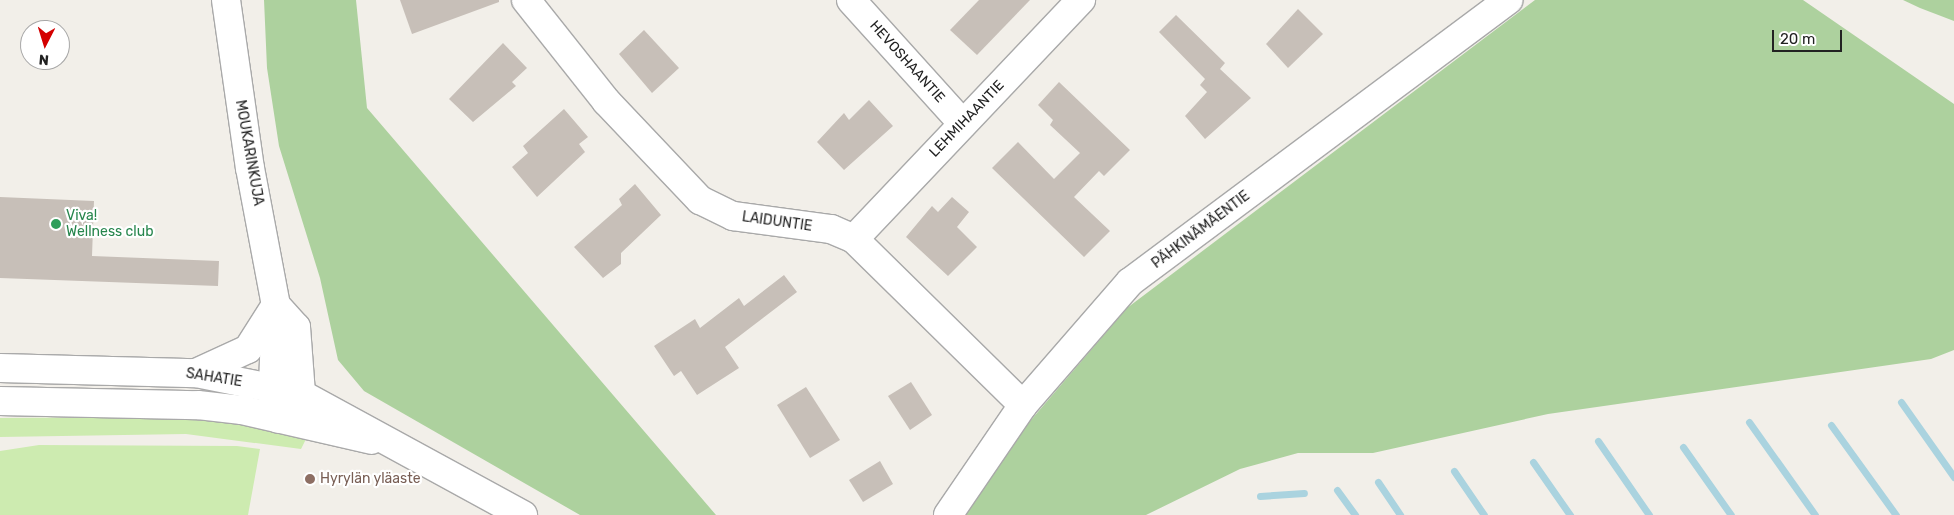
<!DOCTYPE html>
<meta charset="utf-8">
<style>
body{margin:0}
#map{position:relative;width:1954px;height:515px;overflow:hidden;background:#f2efe9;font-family:Rubik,sans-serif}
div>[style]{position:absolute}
.grass>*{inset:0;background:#cdebb0}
.forest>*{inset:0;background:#add19e}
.stream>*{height:7px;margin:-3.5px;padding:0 3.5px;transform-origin:3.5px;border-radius:3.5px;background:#aad3df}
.building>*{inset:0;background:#c7bfb8}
.roads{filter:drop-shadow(1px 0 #a9a9a9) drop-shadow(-1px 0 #a9a9a9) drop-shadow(0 1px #a9a9a9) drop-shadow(0 -1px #a9a9a9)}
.minor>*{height:28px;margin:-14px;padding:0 14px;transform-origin:14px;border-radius:14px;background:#fff}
.dots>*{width:14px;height:14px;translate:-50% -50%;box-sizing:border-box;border:2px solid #fff;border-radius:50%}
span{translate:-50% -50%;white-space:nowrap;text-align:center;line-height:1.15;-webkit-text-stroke:4.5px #fff;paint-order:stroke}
.street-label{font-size:14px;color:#222}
.leisure-label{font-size:14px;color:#27864d}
.left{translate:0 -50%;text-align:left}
.education-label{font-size:14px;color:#785e54}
.north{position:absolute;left:20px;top:20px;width:50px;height:50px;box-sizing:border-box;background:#fff;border:1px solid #a7a7a7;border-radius:50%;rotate:185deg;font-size:14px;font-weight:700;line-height:20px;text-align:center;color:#222}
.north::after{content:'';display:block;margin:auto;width:18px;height:22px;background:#d40000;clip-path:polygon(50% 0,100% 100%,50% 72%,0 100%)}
.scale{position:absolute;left:1772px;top:30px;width:70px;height:22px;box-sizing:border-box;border:2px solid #222;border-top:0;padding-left:6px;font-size:15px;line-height:18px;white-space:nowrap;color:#222;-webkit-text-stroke:4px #fff;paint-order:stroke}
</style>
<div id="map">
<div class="grass">
<i style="clip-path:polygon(150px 417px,240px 422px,307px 437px,301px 449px,186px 434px,0 437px,0 418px)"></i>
<i style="clip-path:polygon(39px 445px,237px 446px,260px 449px,248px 515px,0 515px,0 451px)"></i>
</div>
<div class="forest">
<i style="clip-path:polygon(264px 0,356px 0,367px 108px,716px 515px,580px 515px,364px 391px,338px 360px,320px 278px,279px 146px,267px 68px)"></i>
<i style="clip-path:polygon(1535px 0,1803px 0,1954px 104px,1954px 350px,1931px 359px,1548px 414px,1373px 453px,1298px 453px,1240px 469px,1146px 515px,965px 515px,1025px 427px,1127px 308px)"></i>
<i style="clip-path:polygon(1903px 0,1954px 0,1954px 21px,1920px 8px)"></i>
</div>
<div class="stream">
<i style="left:1901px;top:402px;width:92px;rotate:54.8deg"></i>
<i style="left:1749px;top:422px;width:114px;rotate:54.6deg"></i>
<i style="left:1831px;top:425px;width:111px;rotate:54.2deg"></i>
<i style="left:1598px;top:441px;width:90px;rotate:55.4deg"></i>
<i style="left:1683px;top:447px;width:83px;rotate:54.8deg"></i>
<i style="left:1533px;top:462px;width:65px;rotate:55.1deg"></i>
<i style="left:1454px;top:471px;width:53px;rotate:55.7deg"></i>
<i style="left:1378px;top:482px;width:40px;rotate:56deg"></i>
<i style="left:1337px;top:490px;width:31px;rotate:54deg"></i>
<i style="left:1260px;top:496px;width:44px;rotate:-3.9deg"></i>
</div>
<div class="building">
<i style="clip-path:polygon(400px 0,499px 0,499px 2px,412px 34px)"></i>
<i style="clip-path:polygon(979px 0,1030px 0,977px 55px,950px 30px)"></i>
<i style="clip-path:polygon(1298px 9px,1323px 34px,1288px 68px,1266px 44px)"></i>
<i style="clip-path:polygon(1176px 15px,1225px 63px,1220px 69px,1251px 98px,1205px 139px,1185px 116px,1207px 92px,1200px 85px,1205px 79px,1159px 32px)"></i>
<i style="clip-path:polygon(644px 30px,679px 68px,652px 93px,619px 54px)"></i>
<i style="clip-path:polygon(503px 43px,527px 68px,512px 82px,516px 86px,473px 122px,449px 99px)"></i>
<i style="clip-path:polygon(1059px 82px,1130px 150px,1104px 176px,1099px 171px,1074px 197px,1110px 231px,1084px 257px,992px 168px,1018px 142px,1054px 179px,1080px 153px,1050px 125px,1053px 120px,1038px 105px)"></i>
<i style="clip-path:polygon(869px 100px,893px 126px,844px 170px,817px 142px,844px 113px,849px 120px)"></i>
<i style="clip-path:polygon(564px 109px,588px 137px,579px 144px,585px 152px,537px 197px,512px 167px,528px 153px,523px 146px)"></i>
<i style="clip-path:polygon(635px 184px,661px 215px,621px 253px,621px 264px,603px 278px,574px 247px,622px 205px,619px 199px)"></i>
<i style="clip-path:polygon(0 197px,94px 201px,92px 256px,219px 261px,218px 286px,0 278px)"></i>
<i style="clip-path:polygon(952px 197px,969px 212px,957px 227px,977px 247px,948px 276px,906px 237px,932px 206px,938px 212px)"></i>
<i style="clip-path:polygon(784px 275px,797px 292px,725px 347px,739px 368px,697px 395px,681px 371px,674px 376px,654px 346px,695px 319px,700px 328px,739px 298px,744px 306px)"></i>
<i style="clip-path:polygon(911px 382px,932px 415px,910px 430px,888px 396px)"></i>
<i style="clip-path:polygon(806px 387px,840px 440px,810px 458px,777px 405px)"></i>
<i style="clip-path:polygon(880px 461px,893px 484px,863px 502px,849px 480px)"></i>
</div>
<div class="roads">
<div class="minor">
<i style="left:226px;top:0;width:170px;rotate:81.9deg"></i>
<i style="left:250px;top:168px;width:139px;rotate:79.3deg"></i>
<i style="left:276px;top:305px;width:83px;rotate:92.1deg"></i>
<i style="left:273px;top:388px;width:31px;rotate:81deg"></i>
<i style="left:526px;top:0;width:129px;rotate:51.6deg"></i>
<i style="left:606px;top:101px;width:137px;rotate:46.5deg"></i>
<i style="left:700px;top:200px;width:37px;rotate:26deg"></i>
<i style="left:733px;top:216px;width:99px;rotate:7.6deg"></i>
<i style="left:831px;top:229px;width:25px;rotate:23deg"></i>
<i style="left:854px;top:239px;width:237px;rotate:44.5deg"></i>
<i style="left:851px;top:0;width:167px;rotate:47.9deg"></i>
<i style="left:854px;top:239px;width:330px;rotate:-46.5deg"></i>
<i style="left:276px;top:305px;width:30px;rotate:48deg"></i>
<i style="left:296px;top:327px;width:67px;rotate:85.7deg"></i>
<i style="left:301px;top:394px;width:18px;rotate:133deg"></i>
<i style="left:0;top:368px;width:196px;rotate:1.5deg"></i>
<i style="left:196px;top:373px;width:107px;rotate:11.3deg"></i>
<i style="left:301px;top:394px;width:253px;rotate:28.6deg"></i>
<i style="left:196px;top:373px;width:57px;rotate:-24.8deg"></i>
<i style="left:248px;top:349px;width:52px;rotate:-57.5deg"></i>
<i style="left:0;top:401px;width:198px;rotate:1.2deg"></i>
<i style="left:198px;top:405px;width:44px;rotate:6.5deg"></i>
<i style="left:242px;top:410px;width:133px;rotate:13deg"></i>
<i style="left:948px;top:515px;width:133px;rotate:-55.7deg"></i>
<i style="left:1023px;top:405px;width:163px;rotate:-49deg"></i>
<i style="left:1130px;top:282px;width:472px;rotate:-36.7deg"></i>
</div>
</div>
<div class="dots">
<i style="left:56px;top:224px;background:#2e9e5b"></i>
<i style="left:310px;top:479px;background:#8d6e63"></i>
</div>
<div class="street-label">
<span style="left:907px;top:62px;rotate:48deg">HEVOSHAANTIE</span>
<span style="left:967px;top:119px;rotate:-46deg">LEHMIHAANTIE</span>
<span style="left:249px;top:153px;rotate:80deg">MOUKARINKUJA</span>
<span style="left:777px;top:222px;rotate:8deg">LAIDUNTIE</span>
<span style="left:1201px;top:230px;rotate:-37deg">PÄHKINÄMÄENTIE</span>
<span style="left:214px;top:378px;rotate:9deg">SAHATIE</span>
</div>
<div class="leisure-label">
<span class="left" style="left:66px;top:224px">Viva!<br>Wellness club</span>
</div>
<div class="education-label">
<span class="left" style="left:320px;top:479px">Hyrylän yläaste</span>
</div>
<div class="north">N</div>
<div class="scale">20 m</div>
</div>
